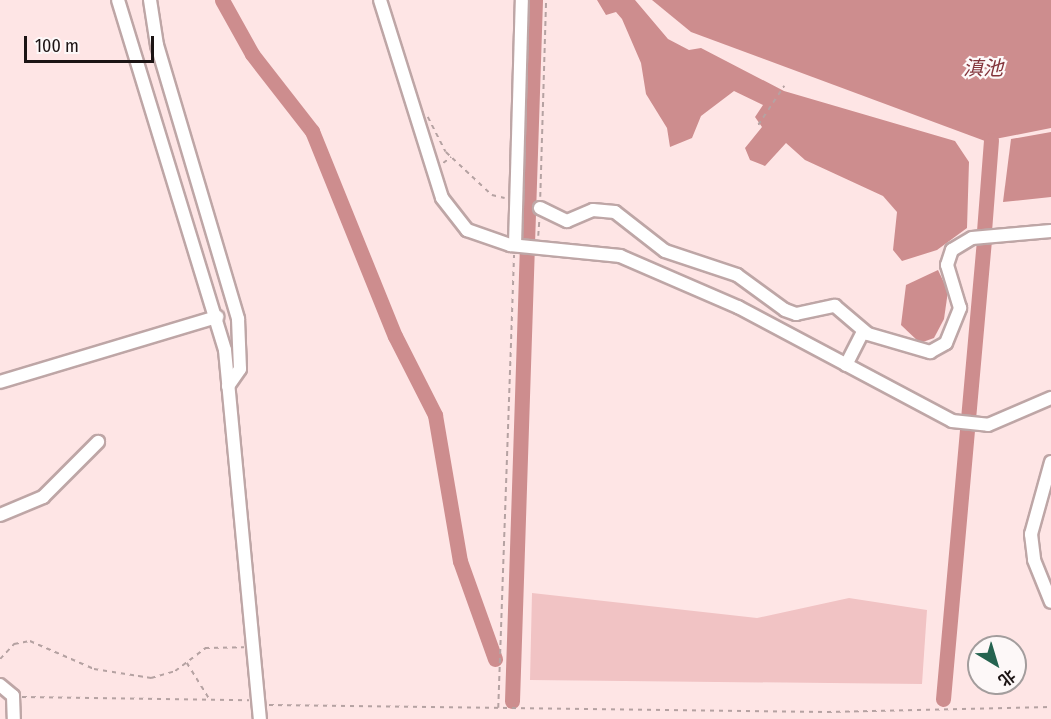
<!DOCTYPE html>
<meta charset="utf-8">
<style>
body{margin:0}
#map{position:relative;width:1051px;height:719px;overflow:hidden;background:#fee5e5;font-family:"Fira Sans Condensed","Noto Sans SC",sans-serif}
div>[style]{position:absolute}
.green>*{inset:0;background:#f1c3c4}
.water>*{inset:0;background:#cd8d8e}
.river>*{height:15px;margin:-7.5px;padding:0 7.5px;transform-origin:7.5px;border-radius:7.5px;background:#cd8d8e}
.path>*{height:1.5px;margin-top:-0.75px;transform-origin:0;background:repeating-linear-gradient(90deg,#b5a2a2 0 4.5px,transparent 0 9px)}
.roads{filter:drop-shadow(2px 0 #bea6a6) drop-shadow(-2px 0 #bea6a6) drop-shadow(0 2px #bea6a6) drop-shadow(0 -2px #bea6a6)}
.minor>*{height:12px;margin:-6px;padding:0 6px;transform-origin:6px;border-radius:6px;background:#fff}
span{translate:-50% -50%;white-space:nowrap;text-align:center;line-height:1.15;-webkit-text-stroke:4.5px #fdf8f8;paint-order:stroke}
.water-label{font-size:20px;color:#83343b;font-style:italic}
.north{position:absolute;left:967px;top:635px;width:60px;height:60px;box-sizing:border-box;background:#fdf8f8;border:2px solid #a39d9d;border-radius:50%;rotate:142deg;font-size:16px;font-weight:700;line-height:24px;text-align:center;color:#1c1414}
.north::after{content:'';display:block;margin:auto;width:21px;height:27px;background:#256350;clip-path:polygon(50% 0,100% 100%,50% 72%,0 100%)}
.scale{position:absolute;left:24px;top:36px;width:130px;height:27px;box-sizing:border-box;border:3px solid #1c1414;border-top:0;padding-left:8px;font-size:18px;line-height:21px;white-space:nowrap;color:#1c1414;-webkit-text-stroke:4px #fdf8f8;paint-order:stroke}
</style>
<div id="map">
<div class="green">
<i style="clip-path:polygon(532px 593px,757px 618px,849px 598px,927px 610px,922px 684px,530px 680px)"></i>
</div>
<div class="water">
<i style="clip-path:polygon(597px 0,635px 0,668px 39px,689px 50px,701px 48px,784px 91px,955px 141px,969px 162px,967px 228px,937px 250px,902px 261px,893px 250px,897px 212px,883px 196px,805px 160px,786px 143px,765px 166px,750px 160px,745px 148px,762px 127px,755px 117px,763px 105px,734px 91px,701px 116px,692px 138px,670px 147px,667px 128px,646px 94px,641px 63px,622px 19px,616px 12px,606px 15px)"></i>
<i style="clip-path:polygon(652px 0,1051px 0,1051px 128px,985px 141px,691px 32px)"></i>
<i style="clip-path:polygon(1051px 132px,1051px 197px,1003px 202px,1011px 139px)"></i>
<i style="clip-path:polygon(938px 270px,948px 291px,944px 319px,934px 338px,920px 343px,901px 325px,906px 285px)"></i>
</div>
<div class="river">
<i style="left:222px;top:0;width:62px;rotate:60.9deg"></i>
<i style="left:252px;top:54px;width:98px;rotate:52.1deg"></i>
<i style="left:312px;top:131px;width:221px;rotate:68deg"></i>
<i style="left:395px;top:336px;width:89px;rotate:63.1deg"></i>
<i style="left:435px;top:415px;width:148px;rotate:80.3deg"></i>
<i style="left:460px;top:561px;width:104px;rotate:70.3deg"></i>
<i style="left:984px;top:231px;width:91px;rotate:-85.6deg"></i>
<i style="left:943px;top:699px;width:458px;rotate:-84.9deg"></i>
<i style="left:512px;top:701px;width:701px;rotate:-88.12deg"></i>
</div>
<div class="path">
<i style="left:428px;top:117px;width:39px;rotate:63deg"></i>
<i style="left:446px;top:152px;width:63px;rotate:43.1deg"></i>
<i style="left:492px;top:195px;width:13px;rotate:13deg"></i>
<i style="left:758px;top:125px;width:47px;rotate:-56.3deg"></i>
<i style="left:443px;top:163px;width:10px;rotate:-37deg"></i>
<i style="left:540px;top:197px;width:197px;rotate:-88.3deg"></i>
<i style="left:538px;top:236px;width:16px;rotate:-86deg"></i>
<i style="left:0;top:659px;width:21px;rotate:-47deg"></i>
<i style="left:14px;top:644px;width:16px;rotate:-11deg"></i>
<i style="left:30px;top:641px;width:70px;rotate:23.6deg"></i>
<i style="left:94px;top:669px;width:58px;rotate:9deg"></i>
<i style="left:151px;top:678px;width:25px;rotate:-16deg"></i>
<i style="left:175px;top:671px;width:38px;rotate:-37deg"></i>
<i style="left:205px;top:648px;width:39px;rotate:-1deg"></i>
<i style="left:187px;top:663px;width:44px;rotate:58.1deg"></i>
<i style="left:22px;top:697px;width:227px;rotate:0.8deg"></i>
<i style="left:269px;top:705px;width:558px;rotate:0.72deg"></i>
<i style="left:827px;top:712px;width:224px;rotate:-1.3deg"></i>
<i style="left:498px;top:708px;width:453px;rotate:-88deg"></i>
</div>
<div class="roads">
<div class="minor">
<i style="left:118px;top:0;width:366px;rotate:73deg"></i>
<i style="left:225px;top:350px;width:371px;rotate:84.6deg"></i>
<i style="left:150px;top:0;width:46px;rotate:81.2deg"></i>
<i style="left:157px;top:45px;width:286px;rotate:73.5deg"></i>
<i style="left:238px;top:319px;width:50px;rotate:87.7deg"></i>
<i style="left:240px;top:369px;width:21px;rotate:125deg"></i>
<i style="left:380px;top:0;width:207px;rotate:72.6deg"></i>
<i style="left:442px;top:198px;width:41px;rotate:52deg"></i>
<i style="left:467px;top:230px;width:46px;rotate:19.2deg"></i>
<i style="left:510px;top:245px;width:111px;rotate:5.7deg"></i>
<i style="left:620px;top:256px;width:129px;rotate:23.4deg"></i>
<i style="left:738px;top:307px;width:242px;rotate:28deg"></i>
<i style="left:952px;top:421px;width:36px;rotate:6deg"></i>
<i style="left:988px;top:425px;width:69px;rotate:-23.2deg"></i>
<i style="left:540px;top:208px;width:30px;rotate:26deg"></i>
<i style="left:567px;top:221px;width:28px;rotate:-23deg"></i>
<i style="left:593px;top:210px;width:22px;rotate:5deg"></i>
<i style="left:615px;top:212px;width:63px;rotate:38deg"></i>
<i style="left:665px;top:251px;width:76px;rotate:18.4deg"></i>
<i style="left:737px;top:275px;width:59px;rotate:36.1deg"></i>
<i style="left:785px;top:310px;width:12px;rotate:20deg"></i>
<i style="left:796px;top:314px;width:40px;rotate:-12deg"></i>
<i style="left:835px;top:306px;width:43px;rotate:40.3deg"></i>
<i style="left:868px;top:334px;width:65px;rotate:16.2deg"></i>
<i style="left:930px;top:352px;width:18px;rotate:-29deg"></i>
<i style="left:946px;top:343px;width:38px;rotate:-68deg"></i>
<i style="left:960px;top:308px;width:45px;rotate:-106.8deg"></i>
<i style="left:947px;top:265px;width:16px;rotate:-72deg"></i>
<i style="left:952px;top:250px;width:23px;rotate:-31deg"></i>
<i style="left:972px;top:238px;width:79px;rotate:-5.1deg"></i>
<i style="left:515px;top:245px;width:245px;rotate:-88.4deg"></i>
<i style="left:846px;top:365px;width:38px;rotate:-63deg"></i>
<i style="left:0;top:382px;width:227px;rotate:-16.7deg"></i>
<i style="left:1051px;top:462px;width:75px;rotate:105.5deg"></i>
<i style="left:1031px;top:534px;width:26px;rotate:83deg"></i>
<i style="left:1034px;top:560px;width:45px;rotate:68deg"></i>
<i style="left:0;top:515px;width:47px;rotate:-22.7deg"></i>
<i style="left:43px;top:497px;width:78px;rotate:-45deg"></i>
<i style="left:0;top:685px;width:17px;rotate:40deg"></i>
<i style="left:13px;top:696px;width:23px;rotate:88deg"></i>
</div>
</div>
<div class="water-label">
<span style="left:983px;top:68px">滇池</span>
</div>
<div class="north">北</div>
<div class="scale">100 m</div>
</div>
